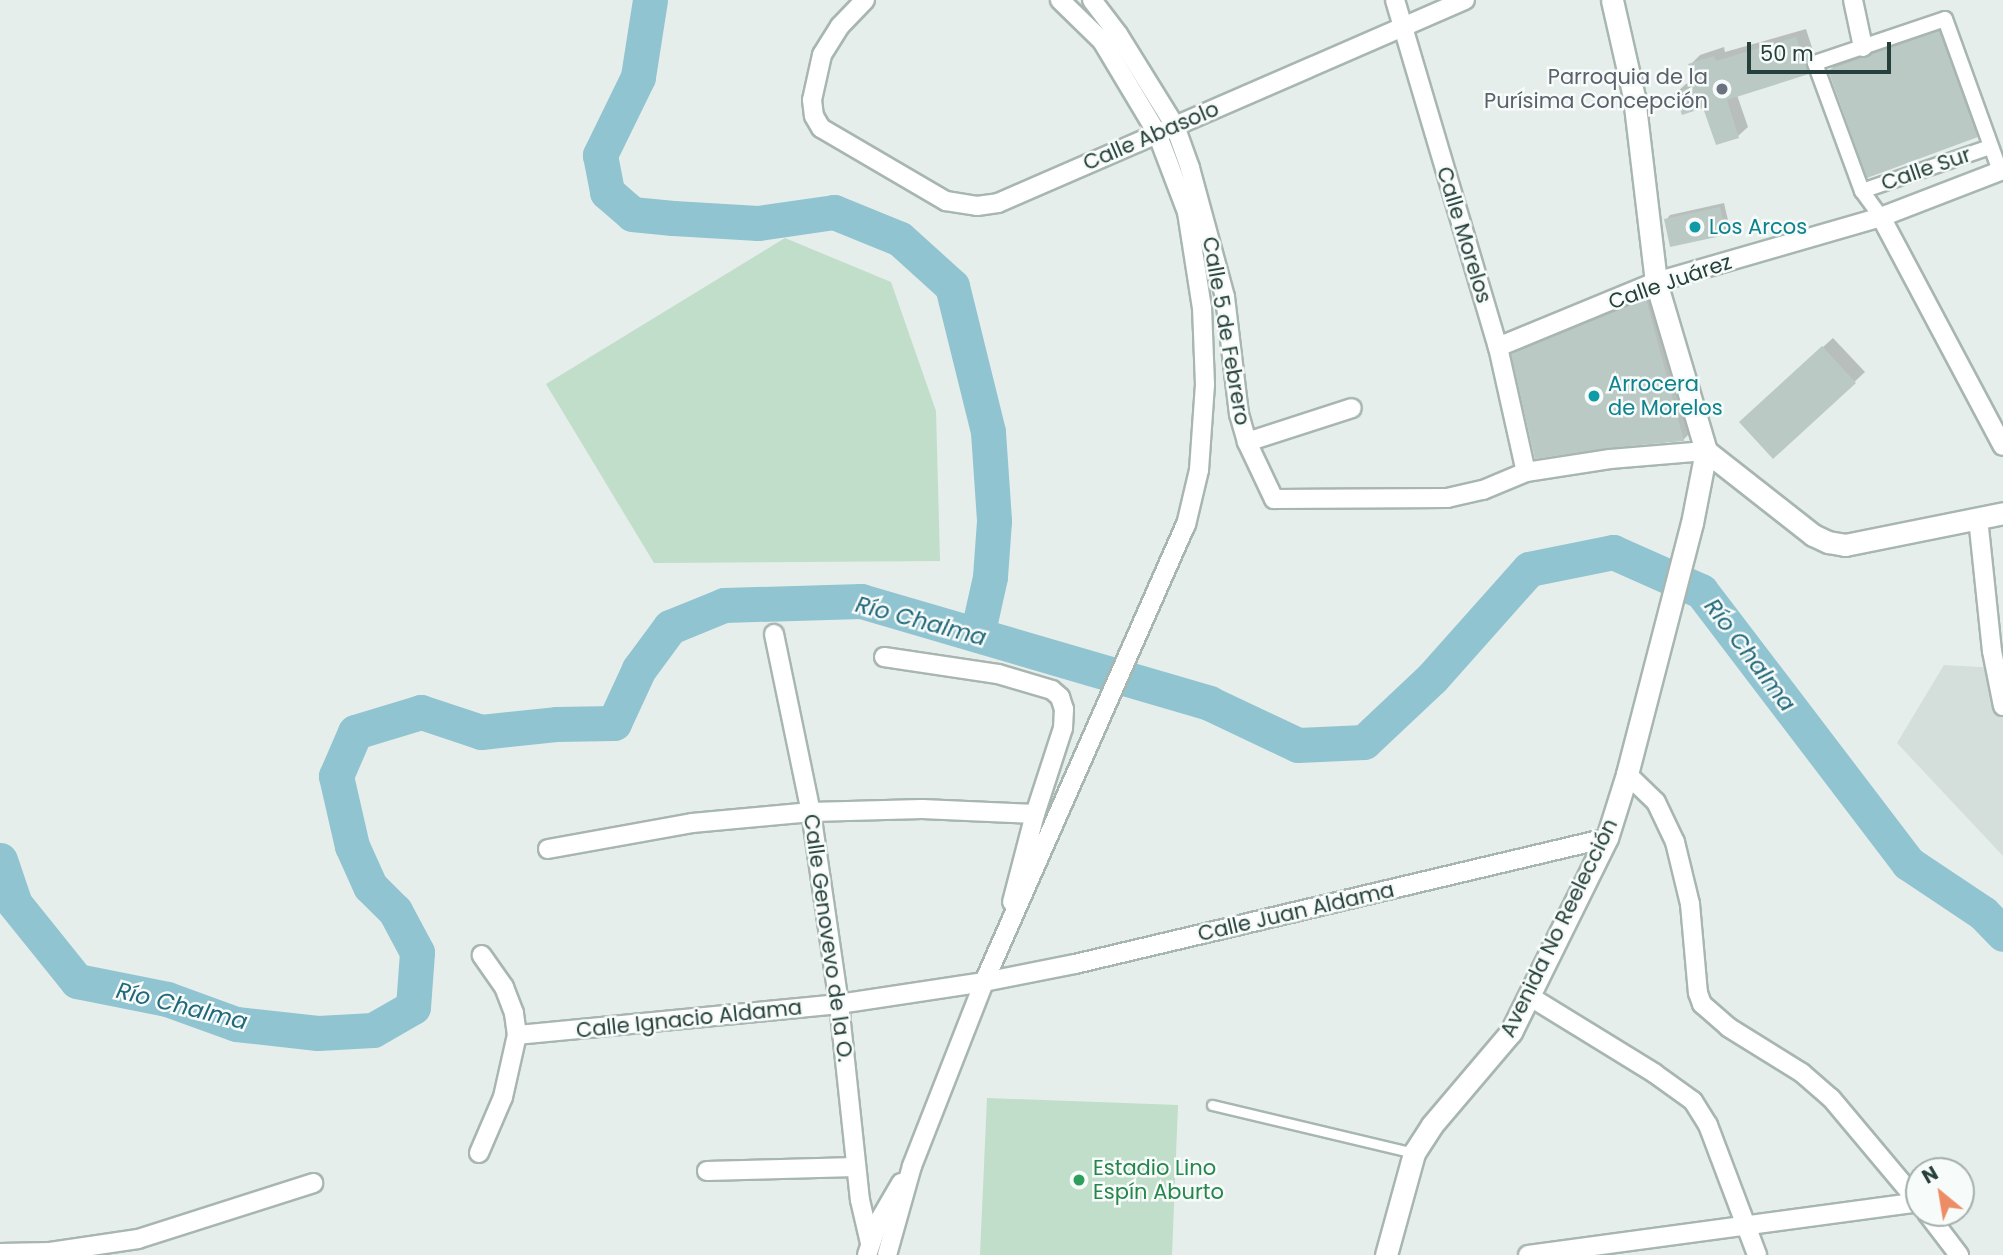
<!DOCTYPE html>
<meta charset="utf-8">
<style>
body{margin:0}
#map{position:relative;width:2003px;height:1255px;overflow:hidden;background:#e6eeeb;font-family:Poppins,sans-serif}
div>[style]{position:absolute}
.built>*{inset:0;background:#d4deda}
.green>*{inset:0;background:#c0deca}
.shadow>*{inset:0;background:#0003}
.river>*{height:35px;margin:-17.5px;padding:0 17.5px;transform-origin:17.5px;border-radius:17.5px;background:#91c4d1}
.building>*{inset:0;background:#bbc9c4}
.roads{filter:drop-shadow(2px 0 #a8b6b2) drop-shadow(-2px 0 #a8b6b2) drop-shadow(0 2px #a8b6b2) drop-shadow(0 -2px #a8b6b2)}
.service>*{height:9px;margin:-4.5px;padding:0 4.5px;transform-origin:4.5px;border-radius:4.5px;background:#fff}
.pedestrian>*{height:14px;margin:-7px;padding:0 7px;transform-origin:7px;border-radius:7px;background:#fff}
.minor>*{height:18px;margin:-9px;padding:0 9px;transform-origin:9px;border-radius:9px;background:#fff}
.tertiary>*{height:21px;margin:-10.5px;padding:0 10.5px;transform-origin:10.5px;border-radius:10.5px;background:#fff}
.dots>*{width:19px;height:19px;translate:-50% -50%;box-sizing:border-box;border:4px solid #f7fbf9;border-radius:50%}
span{translate:-50% -50%;white-space:nowrap;text-align:center;line-height:1.15;-webkit-text-stroke:5px #f7fbf9;paint-order:stroke}
.worship-label{font-size:21px;color:#5b616d}
.right{translate:-100% -50%;text-align:right}
.street-label{font-size:21px;color:#25403a}
.culture-label{font-size:21px;color:#0d838f}
.left{translate:0 -50%;text-align:left}
.leisure-label{font-size:21px;color:#27864d}
.water-label{font-size:23px;color:#20687b;font-style:italic}
.north{position:absolute;left:1905px;top:1157px;width:70px;height:70px;box-sizing:border-box;background:#f7fbf9;border:2px solid #a3b0ad;border-radius:50%;rotate:330deg;font-size:19px;font-weight:700;line-height:28px;text-align:center;color:#25403a}
.north::after{content:'';display:block;margin:auto;width:24px;height:32px;background:#ed8d65;clip-path:polygon(50% 0,100% 100%,50% 72%,0 100%)}
.scale{position:absolute;left:1747px;top:42px;width:144px;height:32px;box-sizing:border-box;border:4px solid #25403a;border-top:0;padding-left:9px;font-size:21px;line-height:24px;white-space:nowrap;color:#25403a;-webkit-text-stroke:5px #f7fbf9;paint-order:stroke}
</style>
<div id="map">
<div class="built">
<i style="clip-path:polygon(1944px 665px,1998px 668px,2003px 685px,2003px 856px,1897px 743px)"></i>
</div>
<div class="green">
<i style="clip-path:polygon(785px 238px,891px 282px,936px 411px,940px 561px,654px 563px,546px 384px)"></i>
<i style="clip-path:polygon(987px 1098px,1178px 1105px,1172px 1255px,980px 1255px)"></i>
</div>
<div class="shadow">
<i style="clip-path:polygon(1949px 23px,1986px 126px,1977px 136px,1830px 70px,1839px 61px)"></i>
<i style="clip-path:polygon(1806px 29px,1817px 63px,1808px 72px,1737px 95px,1748px 127px,1738px 136px,1704px 106px,1676px 93px,1686px 84px,1696px 81px,1690px 65px,1700px 55px,1724px 47px,1725px 52px)"></i>
<i style="clip-path:polygon(1724px 203px,1730px 229px,1725px 233px,1666px 220px,1670px 215px)"></i>
<i style="clip-path:polygon(1653px 293px,1690px 433px,1683px 440px,1513px 354px,1520px 347px)"></i>
<i style="clip-path:polygon(1833px 338px,1865px 372px,1774px 456px,1751px 412px)"></i>
</div>
<div class="river">
<i style="left:650px;top:0;width:78px;rotate:98.9deg"></i>
<i style="left:638px;top:77px;width:87px;rotate:116deg"></i>
<i style="left:600px;top:155px;width:38px;rotate:79deg"></i>
<i style="left:607px;top:192px;width:33px;rotate:41deg"></i>
<i style="left:632px;top:214px;width:41px;rotate:5.6deg"></i>
<i style="left:673px;top:218px;width:85px;rotate:3.4deg"></i>
<i style="left:758px;top:223px;width:77px;rotate:-8.2deg"></i>
<i style="left:834px;top:212px;width:71px;rotate:22.2deg"></i>
<i style="left:900px;top:239px;width:70px;rotate:42.1deg"></i>
<i style="left:952px;top:286px;width:150px;rotate:76.1deg"></i>
<i style="left:988px;top:432px;width:89px;rotate:86.1deg"></i>
<i style="left:994px;top:521px;width:56px;rotate:94.1deg"></i>
<i style="left:990px;top:577px;width:59px;rotate:102.6deg"></i>
<i style="left:0;top:860px;width:46px;rotate:71.2deg"></i>
<i style="left:15px;top:904px;width:99px;rotate:51.2deg"></i>
<i style="left:77px;top:981px;width:92px;rotate:11.3deg"></i>
<i style="left:167px;top:999px;width:73px;rotate:19.9deg"></i>
<i style="left:236px;top:1024px;width:82px;rotate:6.3deg"></i>
<i style="left:318px;top:1033px;width:55px;rotate:-3.1deg"></i>
<i style="left:373px;top:1030px;width:46px;rotate:-29.9deg"></i>
<i style="left:413px;top:1007px;width:55px;rotate:-85.8deg"></i>
<i style="left:417px;top:952px;width:47px;rotate:-118.2deg"></i>
<i style="left:395px;top:911px;width:35px;rotate:-135deg"></i>
<i style="left:370px;top:886px;width:44px;rotate:-114.2deg"></i>
<i style="left:352px;top:846px;width:72px;rotate:-102.9deg"></i>
<i style="left:336px;top:776px;width:48px;rotate:-66.6deg"></i>
<i style="left:355px;top:732px;width:69px;rotate:-16.9deg"></i>
<i style="left:421px;top:712px;width:63px;rotate:18.4deg"></i>
<i style="left:481px;top:732px;width:75px;rotate:-6.1deg"></i>
<i style="left:556px;top:724px;width:58px;rotate:-1deg"></i>
<i style="left:614px;top:723px;width:60px;rotate:-65.2deg"></i>
<i style="left:639px;top:669px;width:52px;rotate:-53.6deg"></i>
<i style="left:670px;top:627px;width:58px;rotate:-22.2deg"></i>
<i style="left:724px;top:605px;width:137px;rotate:-1.7deg"></i>
<i style="left:861px;top:601px;width:363px;rotate:16.3deg"></i>
<i style="left:1209px;top:703px;width:98px;rotate:25.3deg"></i>
<i style="left:1298px;top:745px;width:66px;rotate:-2.6deg"></i>
<i style="left:1364px;top:742px;width:93px;rotate:-43.3deg"></i>
<i style="left:1432px;top:678px;width:146px;rotate:-48.3deg"></i>
<i style="left:1529px;top:569px;width:86px;rotate:-11.4deg"></i>
<i style="left:1613px;top:552px;width:96px;rotate:23.9deg"></i>
<i style="left:1701px;top:591px;width:342px;rotate:52.7deg"></i>
<i style="left:1908px;top:863px;width:90px;rotate:33.7deg"></i>
<i style="left:1983px;top:913px;width:29px;rotate:46deg"></i>
</div>
<div class="building">
<i style="clip-path:polygon(1939px 31px,1978px 137px,1867px 178px,1828px 70px)"></i>
<i style="clip-path:polygon(1796px 37px,1809px 74px,1727px 100px,1739px 138px,1716px 145px,1703px 108px,1682px 115px,1674px 93px,1696px 86px,1688px 64px,1714px 56px,1716px 61px)"></i>
<i style="clip-path:polygon(1720px 207px,1726px 235px,1670px 247px,1664px 219px)"></i>
<i style="clip-path:polygon(1646px 299px,1684px 441px,1609px 448px,1535px 459px,1511px 354px)"></i>
<i style="clip-path:polygon(1822px 346px,1856px 383px,1773px 459px,1739px 422px)"></i>
</div>
<div class="roads">
<div class="service">
<i style="left:1212px;top:1105px;width:208px;rotate:13.4deg"></i>
</div>
<div class="pedestrian">
<i style="left:1862px;top:191px;width:135px;rotate:-19deg"></i>
<i style="left:1881px;top:217px;width:32px;rotate:-126deg"></i>
<i style="left:1862px;top:191px;width:136px;rotate:-110.2deg"></i>
<i style="left:1815px;top:63px;width:137px;rotate:-18.7deg"></i>
<i style="left:1945px;top:19px;width:162px;rotate:70.1deg"></i>
</div>
<div class="minor">
<i style="left:865px;top:0;width:36px;rotate:134deg"></i>
<i style="left:840px;top:26px;width:34px;rotate:122deg"></i>
<i style="left:822px;top:55px;width:46px;rotate:102.5deg"></i>
<i style="left:812px;top:100px;width:16px;rotate:83deg"></i>
<i style="left:814px;top:116px;width:14px;rotate:60deg"></i>
<i style="left:821px;top:128px;width:145px;rotate:30.3deg"></i>
<i style="left:946px;top:201px;width:31px;rotate:9deg"></i>
<i style="left:977px;top:206px;width:21px;rotate:-8deg"></i>
<i style="left:998px;top:203px;width:509px;rotate:-23.49deg"></i>
<i style="left:1092px;top:0;width:43px;rotate:52.6deg"></i>
<i style="left:1118px;top:34px;width:108px;rotate:58.2deg"></i>
<i style="left:1175px;top:126px;width:45px;rotate:70.3deg"></i>
<i style="left:1190px;top:168px;width:134px;rotate:74.8deg"></i>
<i style="left:1225px;top:297px;width:118px;rotate:83.2deg"></i>
<i style="left:1239px;top:414px;width:29px;rotate:74deg"></i>
<i style="left:1247px;top:442px;width:63px;rotate:64.7deg"></i>
<i style="left:1274px;top:499px;width:173px;rotate:-0.3deg"></i>
<i style="left:1447px;top:498px;width:37px;rotate:-13deg"></i>
<i style="left:1483px;top:490px;width:47px;rotate:-22.7deg"></i>
<i style="left:1526px;top:472px;width:85px;rotate:-8.8deg"></i>
<i style="left:1610px;top:459px;width:96px;rotate:-4.8deg"></i>
<i style="left:1395px;top:0;width:362px;rotate:73.5deg"></i>
<i style="left:1498px;top:347px;width:128px;rotate:77.4deg"></i>
<i style="left:1853px;top:0;width:48px;rotate:78deg"></i>
<i style="left:1881px;top:217px;width:259px;rotate:62deg"></i>
<i style="left:1498px;top:347px;width:171px;rotate:-22.4deg"></i>
<i style="left:1656px;top:282px;width:234px;rotate:-16.1deg"></i>
<i style="left:1881px;top:217px;width:131px;rotate:-21.1deg"></i>
<i style="left:1247px;top:442px;width:110px;rotate:-17.9deg"></i>
<i style="left:1978px;top:518px;width:134px;rotate:84deg"></i>
<i style="left:1992px;top:651px;width:56px;rotate:78.7deg"></i>
<i style="left:774px;top:634px;width:182px;rotate:78.3deg"></i>
<i style="left:811px;top:812px;width:194px;rotate:81.7deg"></i>
<i style="left:839px;top:1004px;width:197px;rotate:83.9deg"></i>
<i style="left:860px;top:1200px;width:44px;rotate:76.9deg"></i>
<i style="left:884px;top:657px;width:115px;rotate:8.5deg"></i>
<i style="left:998px;top:674px;width:56px;rotate:16.5deg"></i>
<i style="left:1052px;top:690px;width:11px;rotate:41deg"></i>
<i style="left:1060px;top:697px;width:13px;rotate:72deg"></i>
<i style="left:1064px;top:709px;width:19px;rotate:93deg"></i>
<i style="left:1063px;top:728px;width:90px;rotate:108deg"></i>
<i style="left:1035px;top:814px;width:91px;rotate:104.6deg"></i>
<i style="left:1627px;top:774px;width:40px;rotate:44deg"></i>
<i style="left:1656px;top:802px;width:44px;rotate:64.6deg"></i>
<i style="left:1675px;top:842px;width:64px;rotate:76.4deg"></i>
<i style="left:1690px;top:904px;width:89px;rotate:84.9deg"></i>
<i style="left:1698px;top:993px;width:12px;rotate:70deg"></i>
<i style="left:1702px;top:1004px;width:35px;rotate:41deg"></i>
<i style="left:1728px;top:1027px;width:87px;rotate:31.9deg"></i>
<i style="left:1802px;top:1073px;width:38px;rotate:41deg"></i>
<i style="left:1831px;top:1098px;width:137px;rotate:50deg"></i>
<i style="left:548px;top:849px;width:146px;rotate:-10.2deg"></i>
<i style="left:692px;top:823px;width:120px;rotate:-5.3deg"></i>
<i style="left:811px;top:812px;width:111px;rotate:-1.5deg"></i>
<i style="left:922px;top:809px;width:113px;rotate:2.5deg"></i>
<i style="left:1529px;top:996px;width:147px;rotate:31.6deg"></i>
<i style="left:1654px;top:1073px;width:48px;rotate:35.7deg"></i>
<i style="left:1693px;top:1101px;width:28px;rotate:58deg"></i>
<i style="left:1708px;top:1125px;width:139px;rotate:69.3deg"></i>
<i style="left:517px;top:1035px;width:323px;rotate:-5.5deg"></i>
<i style="left:839px;top:1004px;width:147px;rotate:-8.6deg"></i>
<i style="left:984px;top:982px;width:93px;rotate:-11.2deg"></i>
<i style="left:1075px;top:964px;width:547px;rotate:-13.32deg"></i>
<i style="left:479px;top:1153px;width:61px;rotate:-66.8deg"></i>
<i style="left:503px;top:1097px;width:64px;rotate:-77.3deg"></i>
<i style="left:517px;top:1035px;width:22px;rotate:-98deg"></i>
<i style="left:514px;top:1013px;width:28px;rotate:-111deg"></i>
<i style="left:504px;top:987px;width:39px;rotate:-125deg"></i>
<i style="left:707px;top:1171px;width:149px;rotate:-1.5deg"></i>
<i style="left:1927px;top:1213px;width:53px;rotate:52.7deg"></i>
<i style="left:0;top:1253px;width:50px;rotate:-1.1deg"></i>
<i style="left:50px;top:1252px;width:89px;rotate:-8.4deg"></i>
<i style="left:138px;top:1239px;width:184px;rotate:-17.7deg"></i>
<i style="left:867px;top:1255px;width:36px;rotate:-71deg"></i>
<i style="left:879px;top:1221px;width:44px;rotate:-59.9deg"></i>
<i style="left:887px;top:1255px;width:92px;rotate:-74.3deg"></i>
<i style="left:912px;top:1166px;width:198px;rotate:-68.6deg"></i>
<i style="left:984px;top:982px;width:500px;rotate:-66.2deg"></i>
<i style="left:1186px;top:525px;width:57px;rotate:-76.7deg"></i>
<i style="left:1199px;top:470px;width:85px;rotate:-86deg"></i>
<i style="left:1205px;top:385px;width:77px;rotate:-92.2deg"></i>
<i style="left:1202px;top:308px;width:97px;rotate:-98.9deg"></i>
<i style="left:1187px;top:212px;width:85px;rotate:-110.8deg"></i>
<i style="left:1157px;top:133px;width:107px;rotate:-120.9deg"></i>
<i style="left:1102px;top:41px;width:59px;rotate:-135.7deg"></i>
<i style="left:1528px;top:1255px;width:394px;rotate:-7.7deg"></i>
</div>
<div class="tertiary">
<i style="left:1706px;top:451px;width:136px;rotate:38.1deg"></i>
<i style="left:1813px;top:535px;width:17px;rotate:25deg"></i>
<i style="left:1828px;top:542px;width:17px;rotate:10deg"></i>
<i style="left:1845px;top:545px;width:161px;rotate:-11.4deg"></i>
<i style="left:1386px;top:1255px;width:106px;rotate:-74.6deg"></i>
<i style="left:1414px;top:1153px;width:33px;rotate:-57deg"></i>
<i style="left:1432px;top:1125px;width:122px;rotate:-49.7deg"></i>
<i style="left:1511px;top:1032px;width:216px;rotate:-63.7deg"></i>
<i style="left:1607px;top:838px;width:67px;rotate:-72.6deg"></i>
<i style="left:1627px;top:774px;width:259px;rotate:-75.5deg"></i>
<i style="left:1692px;top:523px;width:73px;rotate:-79deg"></i>
<i style="left:1706px;top:451px;width:176px;rotate:-106.5deg"></i>
<i style="left:1656px;top:282px;width:186px;rotate:-96.8deg"></i>
<i style="left:1634px;top:97px;width:99px;rotate:-102.8deg"></i>
</div>
</div>
<div class="dots">
<i style="left:1722px;top:89px;background:#6b7280"></i>
<i style="left:1695px;top:227px;background:#0f9aa8"></i>
<i style="left:1594px;top:396px;background:#0f9aa8"></i>
<i style="left:1079px;top:1180px;background:#2e9e5b"></i>
</div>
<div class="worship-label">
<span class="right" style="left:1708px;top:89px">Parroquia de la<br>Purísima Concepción</span>
</div>
<div class="street-label">
<span style="left:1151px;top:136px;rotate:-23deg">Calle Abasolo</span>
<span style="left:1926px;top:169px;rotate:-19deg">Calle Sur</span>
<span style="left:1464px;top:235px;rotate:73deg">Calle Morelos</span>
<span style="left:1670px;top:282px;rotate:-19deg">Calle Juárez</span>
<span style="left:1226px;top:331px;rotate:80deg">Calle 5 de Febrero</span>
<span style="left:1296px;top:912px;rotate:-13deg">Calle Juan Aldama</span>
<span style="left:1559px;top:928px;rotate:-64deg">Avenida No Reelección</span>
<span style="left:828px;top:938px;rotate:82deg">Calle Genovevo de la O.</span>
<span style="left:689px;top:1019px;rotate:-6deg">Calle Ignacio Aldama</span>
</div>
<div class="culture-label">
<span class="left" style="left:1709px;top:227px">Los Arcos</span>
<span class="left" style="left:1608px;top:396px">Arrocera<br>de Morelos</span>
</div>
<div class="leisure-label">
<span class="left" style="left:1093px;top:1180px">Estadio Lino<br>Espín Aburto</span>
</div>
<div class="water-label">
<span style="left:921px;top:621px;rotate:15deg">Río Chalma</span>
<span style="left:1750px;top:655px;rotate:53deg">Río Chalma</span>
<span style="left:182px;top:1006px;rotate:14deg">Río Chalma</span>
</div>
<div class="north">N</div>
<div class="scale">50 m</div>
</div>
